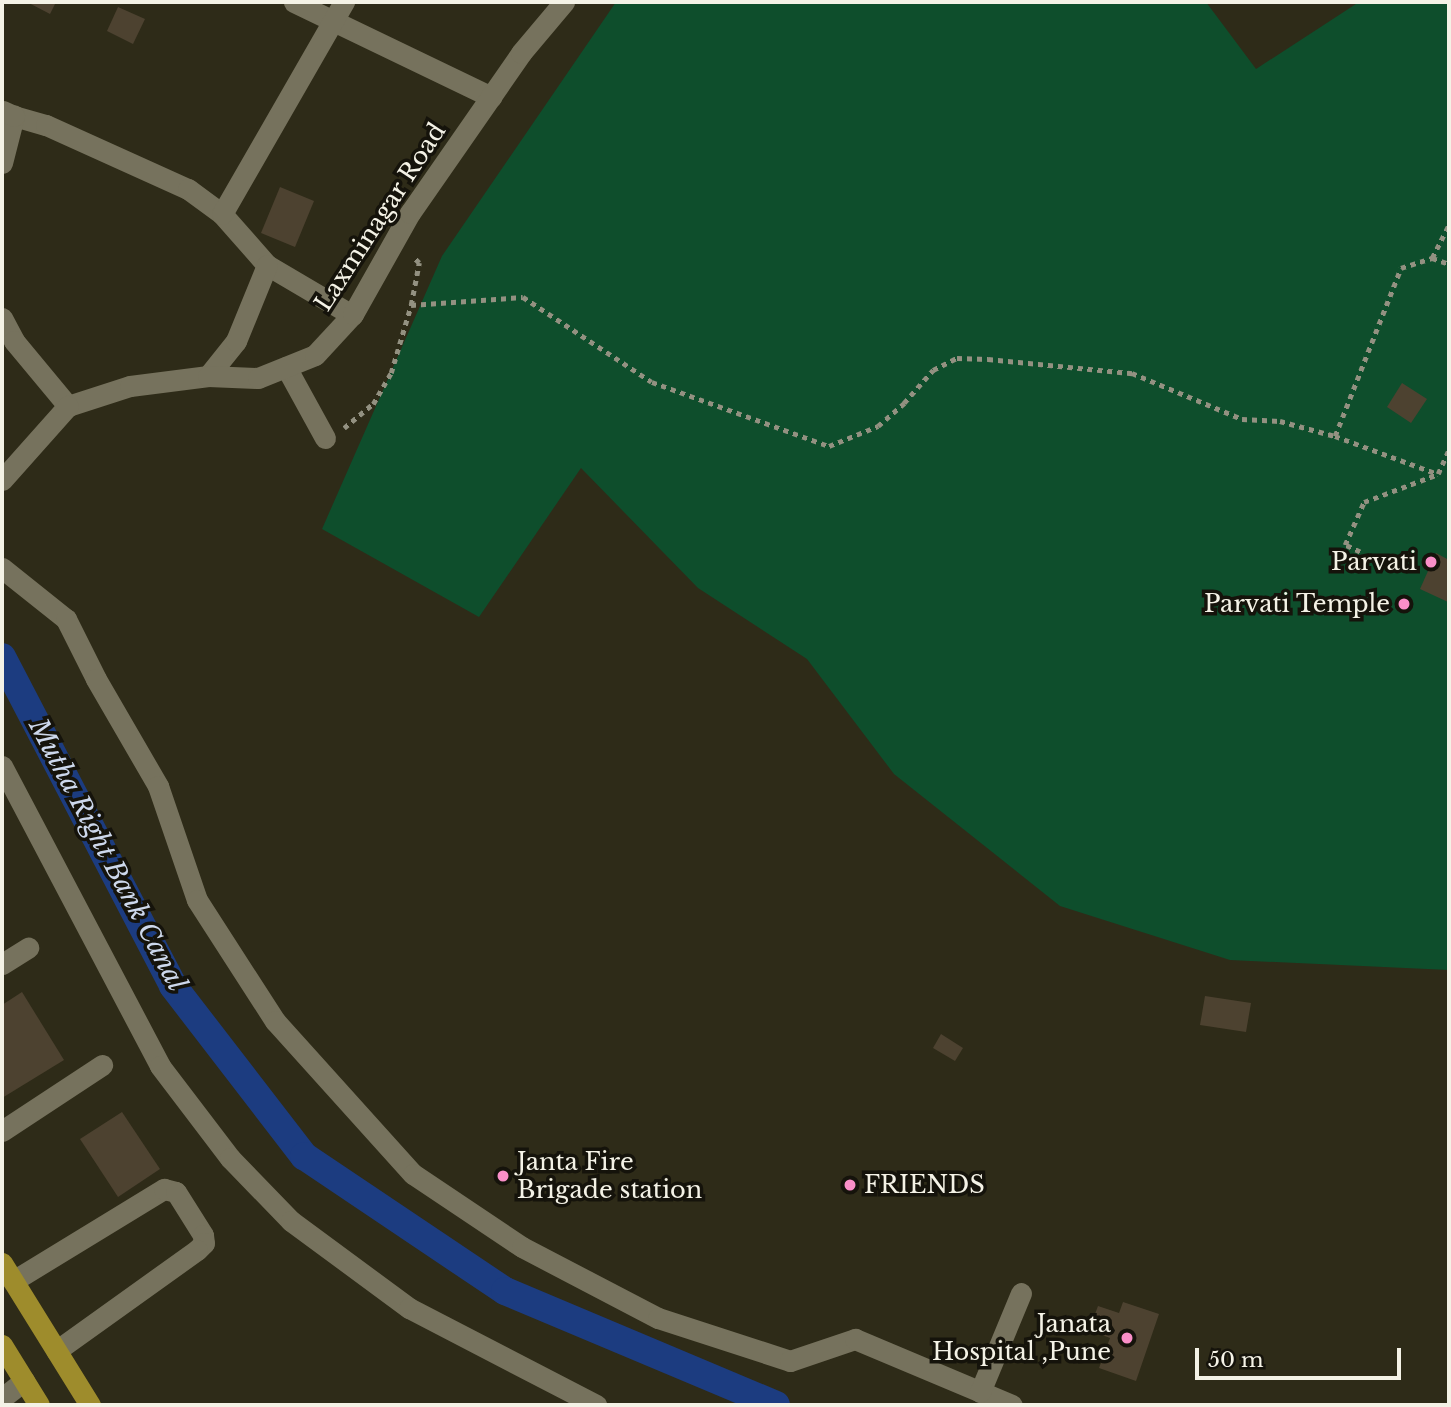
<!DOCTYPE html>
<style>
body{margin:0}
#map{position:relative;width:1451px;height:1407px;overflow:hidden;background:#2e2b18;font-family:"Libre Baskerville",serif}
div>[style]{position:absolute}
.green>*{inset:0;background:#0e4e2c}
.canal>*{height:28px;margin:-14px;padding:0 14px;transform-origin:14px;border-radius:14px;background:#1c3c80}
.building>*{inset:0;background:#4d4230}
.path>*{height:4.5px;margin-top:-2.25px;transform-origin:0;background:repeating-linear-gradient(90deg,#939181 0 5px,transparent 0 10px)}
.minor>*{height:21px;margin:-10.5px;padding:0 10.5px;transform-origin:10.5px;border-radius:10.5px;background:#76725d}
.major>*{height:21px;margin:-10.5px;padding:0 10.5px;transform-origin:10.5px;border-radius:10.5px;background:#9e8c2c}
.dots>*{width:19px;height:19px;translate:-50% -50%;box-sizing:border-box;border:4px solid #15130b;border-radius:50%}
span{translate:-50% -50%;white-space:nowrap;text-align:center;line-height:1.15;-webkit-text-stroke:7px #15130b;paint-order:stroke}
.street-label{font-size:24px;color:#f4f2e6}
.poi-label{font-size:24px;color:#f4f2e6}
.right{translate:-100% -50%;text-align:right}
.left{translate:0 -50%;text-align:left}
.water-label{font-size:26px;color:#cdd8ec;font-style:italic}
.frame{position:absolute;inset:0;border:4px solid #f4f2e6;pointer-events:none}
.scale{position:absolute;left:1195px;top:1348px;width:206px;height:32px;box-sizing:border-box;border:4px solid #f4f2e6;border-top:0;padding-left:9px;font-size:21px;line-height:24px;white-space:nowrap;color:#f4f2e6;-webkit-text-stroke:5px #15130b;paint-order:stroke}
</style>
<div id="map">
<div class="green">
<i style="clip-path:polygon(616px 2px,1206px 2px,1256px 69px,1359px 2px,1449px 2px,1449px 970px,1230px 960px,1060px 906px,894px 774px,807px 659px,698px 588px,581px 468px,479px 617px,322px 529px,442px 256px)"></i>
</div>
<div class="canal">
<i style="left:2px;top:657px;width:371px;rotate:62.5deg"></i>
<i style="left:173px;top:986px;width:215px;rotate:52.4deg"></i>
<i style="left:304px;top:1156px;width:242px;rotate:33.9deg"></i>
<i style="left:505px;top:1291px;width:294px;rotate:22.8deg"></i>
</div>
<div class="building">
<i style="clip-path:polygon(27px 2px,56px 2px,50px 14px)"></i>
<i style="clip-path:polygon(118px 7px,145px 19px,133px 44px,107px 31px)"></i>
<i style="clip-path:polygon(280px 187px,314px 201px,295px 247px,261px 233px)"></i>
<i style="clip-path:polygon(1402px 383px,1427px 399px,1411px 423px,1387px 407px)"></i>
<i style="clip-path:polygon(1436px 553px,1449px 560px,1448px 602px,1420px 589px)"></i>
<i style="clip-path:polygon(1392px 556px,1403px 561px,1399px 570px,1388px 566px)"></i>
<i style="clip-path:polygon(22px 992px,64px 1060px,2px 1098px,2px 1005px)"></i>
<i style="clip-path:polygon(1205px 996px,1251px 1003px,1246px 1032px,1200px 1025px)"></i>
<i style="clip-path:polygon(941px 1034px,963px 1048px,955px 1061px,933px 1048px)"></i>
<i style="clip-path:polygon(122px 1112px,160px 1169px,118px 1197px,80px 1139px)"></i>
<i style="clip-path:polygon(1123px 1302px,1159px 1314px,1136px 1381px,1099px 1368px,1110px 1338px,1089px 1330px,1098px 1306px,1119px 1313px)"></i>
</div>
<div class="path">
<i style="left:1432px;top:258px;width:37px;rotate:-63deg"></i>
<i style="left:411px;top:305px;width:43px;rotate:-79.2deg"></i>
<i style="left:419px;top:263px;width:8px;rotate:-135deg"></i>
<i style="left:344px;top:428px;width:38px;rotate:-40deg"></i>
<i style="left:373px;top:404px;width:36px;rotate:-60deg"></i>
<i style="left:391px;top:373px;width:71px;rotate:-73.6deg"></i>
<i style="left:411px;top:305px;width:112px;rotate:-4.1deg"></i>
<i style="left:523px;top:297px;width:154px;rotate:33.4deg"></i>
<i style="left:652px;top:382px;width:188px;rotate:19.9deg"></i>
<i style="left:829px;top:446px;width:53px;rotate:-22.2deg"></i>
<i style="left:878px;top:426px;width:35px;rotate:-41deg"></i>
<i style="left:904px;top:403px;width:44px;rotate:-48.7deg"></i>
<i style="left:933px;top:370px;width:27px;rotate:-27deg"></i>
<i style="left:957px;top:358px;width:31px;rotate:2deg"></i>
<i style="left:988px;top:359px;width:145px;rotate:5.6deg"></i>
<i style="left:1132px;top:373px;width:119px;rotate:22.7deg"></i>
<i style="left:1242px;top:419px;width:38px;rotate:3deg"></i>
<i style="left:1280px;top:421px;width:57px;rotate:15.3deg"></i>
<i style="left:1335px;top:436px;width:110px;rotate:20.3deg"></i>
<i style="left:1335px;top:436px;width:180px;rotate:-68.6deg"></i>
<i style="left:1401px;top:268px;width:33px;rotate:-18deg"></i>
<i style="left:1432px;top:258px;width:18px;rotate:19deg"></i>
<i style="left:1360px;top:552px;width:17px;rotate:-155deg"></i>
<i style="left:1345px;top:545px;width:47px;rotate:-66.2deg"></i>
<i style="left:1364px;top:502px;width:79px;rotate:-20.7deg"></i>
<i style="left:1438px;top:474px;width:27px;rotate:-66deg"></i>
</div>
<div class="minor">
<i style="left:294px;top:2px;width:219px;rotate:25.7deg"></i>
<i style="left:14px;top:116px;width:33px;rotate:16deg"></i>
<i style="left:46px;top:125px;width:156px;rotate:24.3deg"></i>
<i style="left:188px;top:189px;width:42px;rotate:36.3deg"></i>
<i style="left:222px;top:214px;width:68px;rotate:48.6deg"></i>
<i style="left:267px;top:265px;width:99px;rotate:30.5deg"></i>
<i style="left:2px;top:163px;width:49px;rotate:-75.7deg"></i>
<i style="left:14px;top:116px;width:12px;rotate:-156deg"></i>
<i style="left:222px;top:214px;width:245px;rotate:-60.1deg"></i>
<i style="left:2px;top:318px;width:26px;rotate:62deg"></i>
<i style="left:14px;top:341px;width:85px;rotate:50.3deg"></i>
<i style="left:286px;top:367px;width:81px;rotate:61.2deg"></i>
<i style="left:208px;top:376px;width:45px;rotate:-51.3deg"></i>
<i style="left:236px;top:341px;width:82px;rotate:-67.8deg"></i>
<i style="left:68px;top:406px;width:65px;rotate:-17.9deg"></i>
<i style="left:130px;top:386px;width:79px;rotate:-7.3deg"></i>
<i style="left:208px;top:376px;width:50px;rotate:2.3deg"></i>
<i style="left:258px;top:378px;width:61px;rotate:-22deg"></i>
<i style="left:315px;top:355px;width:56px;rotate:-47.2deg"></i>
<i style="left:353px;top:314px;width:116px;rotate:-60.6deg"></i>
<i style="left:410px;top:213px;width:195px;rotate:-55.2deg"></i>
<i style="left:521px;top:53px;width:67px;rotate:-49.9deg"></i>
<i style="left:2px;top:480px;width:99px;rotate:-48.3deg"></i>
<i style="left:2px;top:568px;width:82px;rotate:38.6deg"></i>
<i style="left:66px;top:619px;width:67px;rotate:63.4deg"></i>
<i style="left:96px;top:679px;width:124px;rotate:59.9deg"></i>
<i style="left:158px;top:786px;width:120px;rotate:71.1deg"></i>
<i style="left:197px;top:900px;width:144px;rotate:57.2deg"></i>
<i style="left:275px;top:1021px;width:206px;rotate:48deg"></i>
<i style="left:413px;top:1174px;width:131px;rotate:33.8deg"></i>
<i style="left:522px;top:1247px;width:153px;rotate:27.6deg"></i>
<i style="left:658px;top:1318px;width:139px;rotate:18deg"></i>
<i style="left:790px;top:1361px;width:69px;rotate:-18.7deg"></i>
<i style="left:855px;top:1339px;width:170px;rotate:22.8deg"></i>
<i style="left:2px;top:766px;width:339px;rotate:62.2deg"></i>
<i style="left:160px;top:1066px;width:116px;rotate:52.7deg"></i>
<i style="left:230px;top:1158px;width:88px;rotate:45.9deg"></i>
<i style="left:291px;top:1221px;width:147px;rotate:36.4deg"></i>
<i style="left:409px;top:1308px;width:211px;rotate:27.4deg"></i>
<i style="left:2px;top:964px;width:31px;rotate:-32deg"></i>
<i style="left:2px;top:1131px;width:120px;rotate:-33.4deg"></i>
<i style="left:13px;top:1281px;width:177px;rotate:-31.4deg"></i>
<i style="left:164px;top:1189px;width:12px;rotate:14deg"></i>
<i style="left:176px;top:1192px;width:51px;rotate:57.9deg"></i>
<i style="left:203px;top:1235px;width:8px;rotate:83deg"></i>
<i style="left:204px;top:1243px;width:10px;rotate:135deg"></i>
<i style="left:197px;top:1250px;width:173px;rotate:144.4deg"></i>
<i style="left:980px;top:1392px;width:107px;rotate:-67.5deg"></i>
<i style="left:2px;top:1398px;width:28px;rotate:-38deg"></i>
</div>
<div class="major">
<i style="left:2px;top:1263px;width:167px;rotate:58.2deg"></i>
<i style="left:2px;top:1345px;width:70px;rotate:58.3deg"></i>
</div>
<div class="dots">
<i style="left:1431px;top:562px;background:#fa8fc8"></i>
<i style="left:1404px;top:604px;background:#fa8fc8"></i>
<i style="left:503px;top:1176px;background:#fa8fc8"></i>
<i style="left:850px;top:1185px;background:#fa8fc8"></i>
<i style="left:1127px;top:1338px;background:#fa8fc8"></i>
</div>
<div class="street-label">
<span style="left:380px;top:217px;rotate:-57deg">Laxminagar Road</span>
</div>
<div class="poi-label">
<span class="right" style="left:1417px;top:562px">Parvati</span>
<span class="right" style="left:1390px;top:604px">Parvati Temple</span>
<span class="left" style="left:517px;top:1176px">Janta Fire<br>Brigade station</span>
<span class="left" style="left:864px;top:1185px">FRIENDS</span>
<span class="right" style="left:1111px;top:1338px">Janata<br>Hospital ,Pune</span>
</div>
<div class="water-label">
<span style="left:107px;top:855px;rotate:62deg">Mutha Right Bank Canal</span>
</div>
<div class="frame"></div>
<div class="scale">50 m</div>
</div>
